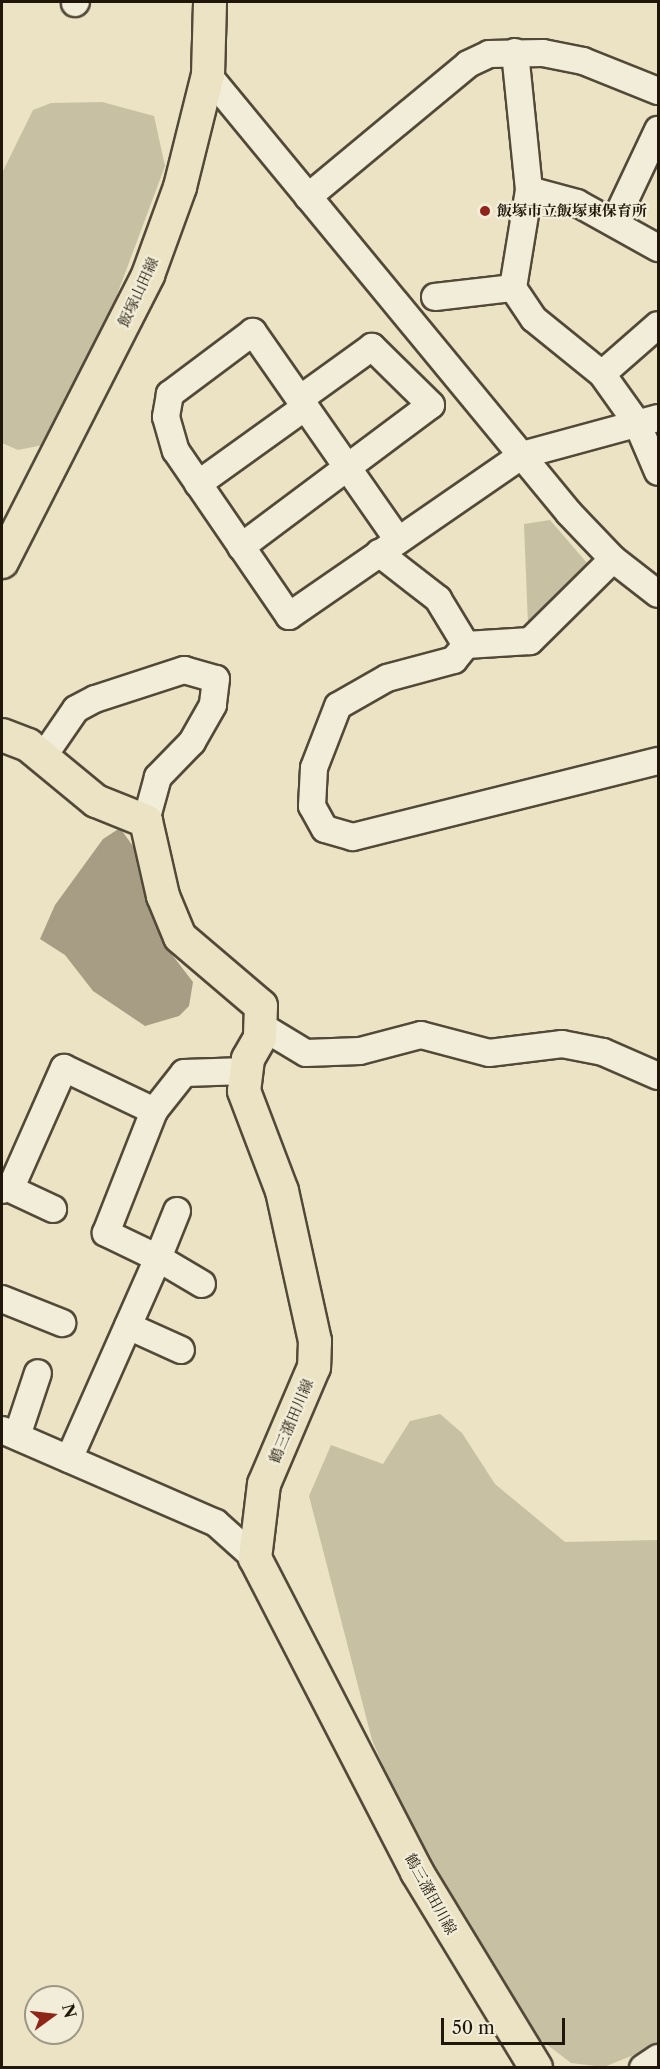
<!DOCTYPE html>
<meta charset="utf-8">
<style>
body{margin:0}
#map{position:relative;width:660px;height:2069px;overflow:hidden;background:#ebe3c3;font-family:"Libre Caslon Text","Noto Serif JP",serif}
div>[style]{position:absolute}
.green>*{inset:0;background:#c8c0a3}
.water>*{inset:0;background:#a69d84}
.roads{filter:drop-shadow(2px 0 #534938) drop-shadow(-2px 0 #534938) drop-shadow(0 2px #534938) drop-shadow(0 -2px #534938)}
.minor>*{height:26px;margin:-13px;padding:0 13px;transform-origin:13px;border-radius:13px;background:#f2edd8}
.major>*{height:32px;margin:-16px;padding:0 16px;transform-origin:16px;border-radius:16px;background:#ebe3c3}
.dots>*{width:16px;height:16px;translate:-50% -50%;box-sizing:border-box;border:3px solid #f2edd8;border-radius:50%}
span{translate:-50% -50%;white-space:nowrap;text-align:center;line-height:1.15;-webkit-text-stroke:4.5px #f2edd8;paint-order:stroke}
.poi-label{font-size:15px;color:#201609;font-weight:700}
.left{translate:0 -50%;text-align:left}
.street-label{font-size:15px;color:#201609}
.frame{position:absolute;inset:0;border:3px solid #201609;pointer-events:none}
.north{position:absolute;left:24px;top:1985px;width:60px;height:60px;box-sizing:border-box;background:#f2edd8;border:2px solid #9e9785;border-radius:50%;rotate:75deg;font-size:16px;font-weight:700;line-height:24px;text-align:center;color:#201609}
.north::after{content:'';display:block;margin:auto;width:21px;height:27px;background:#8f2418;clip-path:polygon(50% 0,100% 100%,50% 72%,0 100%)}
.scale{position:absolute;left:441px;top:2018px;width:124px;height:27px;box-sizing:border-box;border:3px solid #201609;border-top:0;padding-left:8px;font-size:18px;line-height:21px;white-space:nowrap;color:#201609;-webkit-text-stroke:4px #f2edd8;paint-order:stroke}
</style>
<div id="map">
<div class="green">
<i style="clip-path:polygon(102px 102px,154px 116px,165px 166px,102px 335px,54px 431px,43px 445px,18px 450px,2px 443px,2px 173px,33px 110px,51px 103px)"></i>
<i style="clip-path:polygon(550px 520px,587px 563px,528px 625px,524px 524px)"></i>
<i style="clip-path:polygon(440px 1414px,462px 1433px,495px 1484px,565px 1542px,658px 1540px,658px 2045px,604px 2067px,571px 2063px,523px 2026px,405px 1817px,372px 1740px,309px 1496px,331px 1445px,383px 1464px,410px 1421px)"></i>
</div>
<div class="water">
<i style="clip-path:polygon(120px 828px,135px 849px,163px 943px,193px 982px,189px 1006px,179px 1016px,145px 1026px,93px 991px,65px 955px,40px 939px,55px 905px,103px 839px)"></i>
</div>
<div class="roads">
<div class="minor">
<i style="left:75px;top:3px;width:1px;rotate:-45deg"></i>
<i style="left:515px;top:52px;width:139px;rotate:84.2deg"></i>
<i style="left:529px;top:190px;width:99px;rotate:99.3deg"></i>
<i style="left:513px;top:288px;width:37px;rotate:56deg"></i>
<i style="left:534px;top:319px;width:87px;rotate:39deg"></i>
<i style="left:602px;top:374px;width:60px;rotate:54.5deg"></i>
<i style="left:637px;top:423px;width:53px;rotate:66.8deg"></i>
<i style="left:208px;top:75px;width:568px;rotate:50.5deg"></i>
<i style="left:569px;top:513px;width:64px;rotate:46.3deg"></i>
<i style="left:613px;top:559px;width:57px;rotate:37.9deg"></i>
<i style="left:529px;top:190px;width:50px;rotate:15.2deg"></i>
<i style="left:577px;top:203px;width:93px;rotate:29.1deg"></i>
<i style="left:308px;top:197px;width:208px;rotate:-39.7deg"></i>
<i style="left:468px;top:64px;width:23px;rotate:-25deg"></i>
<i style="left:489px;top:54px;width:54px;rotate:-1.1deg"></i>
<i style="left:543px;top:53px;width:41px;rotate:11.3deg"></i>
<i style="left:583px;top:61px;width:81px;rotate:21.8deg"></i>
<i style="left:615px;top:221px;width:101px;rotate:-64.7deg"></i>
<i style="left:435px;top:297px;width:79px;rotate:-6.6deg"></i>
<i style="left:602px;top:374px;width:74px;rotate:-41.2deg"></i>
<i style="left:198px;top:484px;width:132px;rotate:-35.7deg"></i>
<i style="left:398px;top:540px;width:254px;rotate:-124.9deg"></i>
<i style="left:253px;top:332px;width:104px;rotate:143.2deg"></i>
<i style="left:170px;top:394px;width:23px;rotate:100deg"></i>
<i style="left:166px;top:417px;width:35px;rotate:74deg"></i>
<i style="left:176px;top:451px;width:200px;rotate:55.6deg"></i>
<i style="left:289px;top:616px;width:283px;rotate:-34.6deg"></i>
<i style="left:522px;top:455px;width:141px;rotate:-15.2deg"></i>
<i style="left:241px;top:547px;width:237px;rotate:-36.8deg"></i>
<i style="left:431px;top:405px;width:83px;rotate:-135.5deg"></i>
<i style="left:372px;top:347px;width:89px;rotate:144.2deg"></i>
<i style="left:379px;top:553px;width:75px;rotate:37.9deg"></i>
<i style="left:438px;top:599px;width:54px;rotate:58.7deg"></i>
<i style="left:613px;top:559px;width:117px;rotate:135.3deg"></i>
<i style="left:530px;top:641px;width:64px;rotate:176.4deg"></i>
<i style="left:466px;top:645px;width:19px;rotate:129deg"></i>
<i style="left:454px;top:660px;width:69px;rotate:165deg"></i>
<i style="left:387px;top:678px;width:56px;rotate:150.3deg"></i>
<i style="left:338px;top:706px;width:66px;rotate:111.2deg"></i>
<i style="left:314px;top:768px;width:38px;rotate:93deg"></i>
<i style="left:312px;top:806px;width:26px;rotate:61deg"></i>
<i style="left:325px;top:829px;width:29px;rotate:16deg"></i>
<i style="left:353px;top:837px;width:314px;rotate:-14deg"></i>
<i style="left:43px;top:757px;width:58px;rotate:-55.5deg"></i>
<i style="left:76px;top:709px;width:21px;rotate:-28deg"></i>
<i style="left:95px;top:699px;width:94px;rotate:-18deg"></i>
<i style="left:184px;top:670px;width:33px;rotate:16deg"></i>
<i style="left:216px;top:679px;width:26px;rotate:97deg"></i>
<i style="left:213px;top:705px;width:43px;rotate:119.6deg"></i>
<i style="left:192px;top:742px;width:49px;rotate:134.2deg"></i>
<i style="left:158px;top:777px;width:46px;rotate:105.3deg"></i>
<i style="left:261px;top:1026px;width:52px;rotate:31deg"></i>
<i style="left:306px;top:1053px;width:54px;rotate:-2.1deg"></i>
<i style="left:360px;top:1051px;width:63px;rotate:-14.7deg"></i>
<i style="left:421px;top:1035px;width:70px;rotate:14.8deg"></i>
<i style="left:489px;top:1053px;width:74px;rotate:-7deg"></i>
<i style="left:562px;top:1044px;width:42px;rotate:11deg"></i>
<i style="left:603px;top:1052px;width:60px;rotate:23.6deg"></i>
<i style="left:6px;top:1187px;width:52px;rotate:25.1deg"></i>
<i style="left:2px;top:1190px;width:13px;rotate:-32deg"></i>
<i style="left:13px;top:1183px;width:126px;rotate:-66.1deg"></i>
<i style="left:64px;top:1068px;width:100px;rotate:25.5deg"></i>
<i style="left:154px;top:1111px;width:48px;rotate:-51.7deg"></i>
<i style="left:184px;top:1073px;width:62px;rotate:-1.8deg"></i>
<i style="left:177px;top:1211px;width:51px;rotate:112deg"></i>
<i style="left:158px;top:1258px;width:51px;rotate:30.6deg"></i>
<i style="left:2px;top:1299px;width:65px;rotate:21.8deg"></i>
<i style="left:128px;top:1326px;width:58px;rotate:24.4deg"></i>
<i style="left:2px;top:1430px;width:233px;rotate:23.5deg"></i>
<i style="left:216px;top:1523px;width:52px;rotate:41.9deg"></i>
<i style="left:17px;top:1436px;width:66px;rotate:-71.6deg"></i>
<i style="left:69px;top:1459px;width:220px;rotate:-66.1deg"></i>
<i style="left:158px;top:1258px;width:58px;rotate:-154.3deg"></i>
<i style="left:106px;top:1233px;width:131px;rotate:-68.5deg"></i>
<i style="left:643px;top:2068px;width:18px;rotate:-34deg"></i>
</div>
<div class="major">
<i style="left:2px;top:562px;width:322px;rotate:-63deg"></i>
<i style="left:148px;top:275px;width:94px;rotate:-70deg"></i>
<i style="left:180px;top:187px;width:115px;rotate:-76deg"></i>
<i style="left:208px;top:75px;width:73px;rotate:-88.4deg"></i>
<i style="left:2px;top:735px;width:28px;rotate:21deg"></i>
<i style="left:28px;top:745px;width:88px;rotate:39.5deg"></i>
<i style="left:96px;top:801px;width:54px;rotate:21.8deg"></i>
<i style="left:146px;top:821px;width:77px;rotate:77.2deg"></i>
<i style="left:163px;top:896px;width:44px;rotate:67.5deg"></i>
<i style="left:180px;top:937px;width:106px;rotate:40.4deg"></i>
<i style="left:261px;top:1006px;width:32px;rotate:92deg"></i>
<i style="left:260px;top:1038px;width:24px;rotate:120deg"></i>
<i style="left:248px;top:1059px;width:32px;rotate:97deg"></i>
<i style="left:244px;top:1091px;width:107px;rotate:69.2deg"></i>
<i style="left:282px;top:1191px;width:154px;rotate:77.6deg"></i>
<i style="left:315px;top:1341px;width:26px;rotate:92deg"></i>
<i style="left:314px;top:1367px;width:127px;rotate:113.1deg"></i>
<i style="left:264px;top:1484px;width:75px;rotate:96.9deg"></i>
<i style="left:255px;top:1558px;width:353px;rotate:62.7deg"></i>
<i style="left:417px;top:1872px;width:229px;rotate:58.7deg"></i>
</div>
</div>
<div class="dots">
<i style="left:485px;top:211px;background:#8f2418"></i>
</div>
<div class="poi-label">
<span class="left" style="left:497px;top:211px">飯塚市立飯塚東保育所</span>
</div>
<div class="street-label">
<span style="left:138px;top:292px;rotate:-65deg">飯塚山田線</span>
<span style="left:291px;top:1421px;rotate:-67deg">鶴三潴田川線</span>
<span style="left:431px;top:1894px;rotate:61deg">鶴三潴田川線</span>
</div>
<div class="frame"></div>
<div class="north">N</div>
<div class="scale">50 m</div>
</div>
